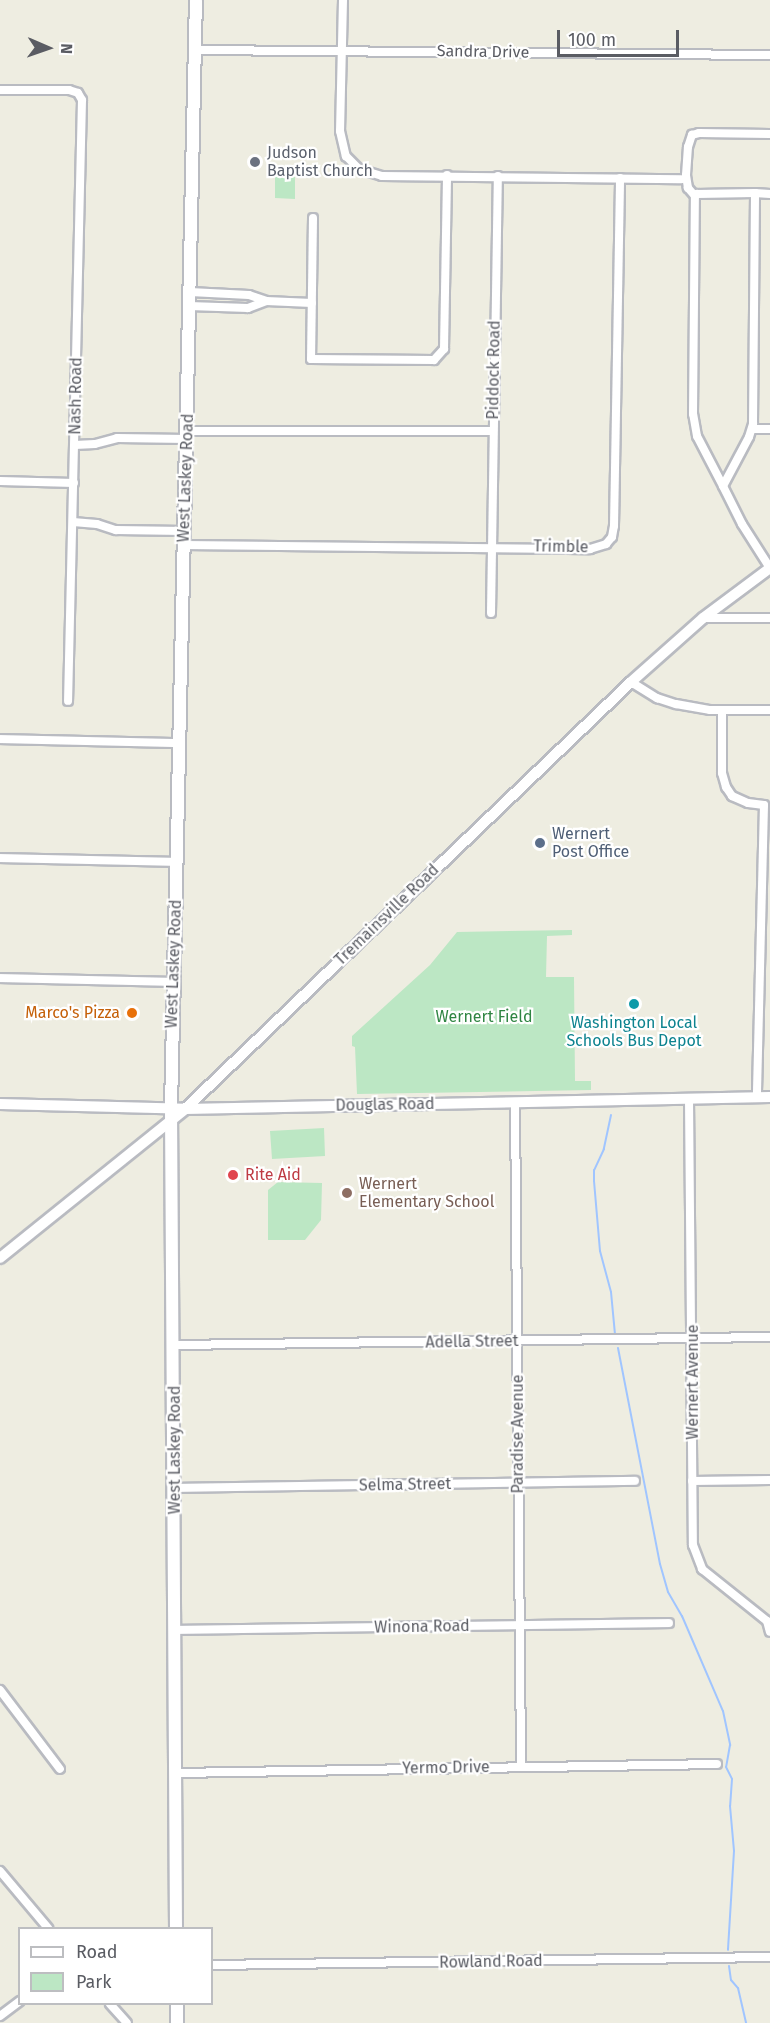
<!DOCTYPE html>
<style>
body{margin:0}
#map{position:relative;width:770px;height:2023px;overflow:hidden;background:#eeede1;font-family:"Fira Sans",sans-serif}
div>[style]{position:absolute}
.green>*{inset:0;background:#bce7c4}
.stream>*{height:2px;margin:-1px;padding:0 1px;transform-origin:1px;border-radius:1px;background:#a0c5ff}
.roads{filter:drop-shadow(2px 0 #b9bbc1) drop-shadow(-2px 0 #b9bbc1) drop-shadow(0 2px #b9bbc1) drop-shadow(0 -2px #b9bbc1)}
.minor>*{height:8px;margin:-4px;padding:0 4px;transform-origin:4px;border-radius:4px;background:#fff}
.tertiary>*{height:10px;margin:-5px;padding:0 5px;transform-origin:5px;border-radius:5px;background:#fff}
.secondary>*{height:12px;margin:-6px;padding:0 6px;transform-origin:6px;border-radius:6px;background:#fff}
.dots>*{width:16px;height:16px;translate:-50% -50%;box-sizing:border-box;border:3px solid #fff;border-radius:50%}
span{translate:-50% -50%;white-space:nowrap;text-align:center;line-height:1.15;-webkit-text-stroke:4.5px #fff;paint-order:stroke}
.street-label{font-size:16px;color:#5a5c63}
.worship-label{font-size:16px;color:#5b616d}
.left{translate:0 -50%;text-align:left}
.service-label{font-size:16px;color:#4e5e75}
.food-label{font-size:16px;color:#c56008}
.right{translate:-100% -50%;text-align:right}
.park-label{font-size:16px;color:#2f8542}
.culture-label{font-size:16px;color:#0d838f}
.health-label{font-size:16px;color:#be3a42}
.education-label{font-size:16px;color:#785e54}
.legend{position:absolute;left:18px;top:1927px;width:195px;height:78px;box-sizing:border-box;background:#fff;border:2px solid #bdbec1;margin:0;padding:8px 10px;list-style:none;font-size:18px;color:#5a5c63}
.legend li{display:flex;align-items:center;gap:12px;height:30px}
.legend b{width:30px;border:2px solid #bdbec1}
.north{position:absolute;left:18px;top:18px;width:60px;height:60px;-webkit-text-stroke:4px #fff;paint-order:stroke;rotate:92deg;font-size:16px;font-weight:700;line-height:24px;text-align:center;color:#5a5c63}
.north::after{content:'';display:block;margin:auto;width:21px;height:27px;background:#5a5c63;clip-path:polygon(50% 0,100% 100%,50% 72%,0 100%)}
.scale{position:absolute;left:557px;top:30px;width:122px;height:27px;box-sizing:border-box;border:3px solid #5a5c63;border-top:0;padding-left:8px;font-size:18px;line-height:21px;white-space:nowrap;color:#5a5c63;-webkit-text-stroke:4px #fff;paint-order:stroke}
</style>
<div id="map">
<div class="green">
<i style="clip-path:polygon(275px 177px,295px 177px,295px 199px,275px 198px)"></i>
<i style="clip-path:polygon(572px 930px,572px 935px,547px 936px,546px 977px,574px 977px,575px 1081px,591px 1081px,591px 1090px,357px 1094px,355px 1047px,352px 1046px,352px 1036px,430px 965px,457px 932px)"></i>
<i style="clip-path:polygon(324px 1128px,325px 1156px,272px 1159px,270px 1131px)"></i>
<i style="clip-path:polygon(278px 1182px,322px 1183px,321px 1220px,305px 1240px,268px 1240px,268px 1190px)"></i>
</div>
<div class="stream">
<i style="left:611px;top:1115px;width:35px;rotate:102deg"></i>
<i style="left:604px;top:1149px;width:23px;rotate:115deg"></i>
<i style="left:594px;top:1170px;width:11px;rotate:90deg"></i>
<i style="left:594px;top:1181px;width:70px;rotate:85.1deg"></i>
<i style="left:600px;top:1251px;width:42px;rotate:75deg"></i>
<i style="left:611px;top:1292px;width:42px;rotate:84.6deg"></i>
<i style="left:618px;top:1348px;width:220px;rotate:79deg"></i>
<i style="left:660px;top:1564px;width:29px;rotate:74deg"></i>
<i style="left:668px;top:1592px;width:28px;rotate:60deg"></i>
<i style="left:682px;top:1616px;width:103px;rotate:66.7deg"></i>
<i style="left:723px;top:1711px;width:35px;rotate:78deg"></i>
<i style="left:730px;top:1745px;width:22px;rotate:100deg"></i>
<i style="left:726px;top:1767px;width:13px;rotate:63deg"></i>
<i style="left:732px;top:1779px;width:27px;rotate:94deg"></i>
<i style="left:730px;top:1806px;width:45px;rotate:84.9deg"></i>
<i style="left:734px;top:1851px;width:99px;rotate:93.5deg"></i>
<i style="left:729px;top:1966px;width:14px;rotate:82deg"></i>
<i style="left:731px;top:1980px;width:11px;rotate:49deg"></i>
<i style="left:738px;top:1988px;width:36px;rotate:77deg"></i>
</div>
<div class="roads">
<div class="minor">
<i style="left:343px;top:0;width:131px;rotate:91.3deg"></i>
<i style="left:340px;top:131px;width:26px;rotate:77deg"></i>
<i style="left:346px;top:156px;width:18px;rotate:45deg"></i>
<i style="left:359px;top:169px;width:24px;rotate:17deg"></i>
<i style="left:382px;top:176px;width:299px;rotate:0.6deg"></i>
<i style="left:195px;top:50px;width:575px;rotate:0.5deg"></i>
<i style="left:0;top:90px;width:69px"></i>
<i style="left:69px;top:90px;width:9px;rotate:18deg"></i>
<i style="left:78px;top:93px;width:8px;rotate:60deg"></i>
<i style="left:82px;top:100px;width:601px;rotate:91.33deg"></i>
<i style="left:695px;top:196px;width:11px;rotate:-131deg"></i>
<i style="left:688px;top:188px;width:13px;rotate:-99deg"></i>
<i style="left:686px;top:175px;width:28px;rotate:-86deg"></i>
<i style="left:688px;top:147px;width:13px;rotate:-72deg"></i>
<i style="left:692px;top:135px;width:7px;rotate:-16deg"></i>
<i style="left:699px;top:133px;width:71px;rotate:0.8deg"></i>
<i style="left:313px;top:218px;width:141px;rotate:90.8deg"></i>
<i style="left:311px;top:359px;width:123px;rotate:0.5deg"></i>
<i style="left:434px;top:360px;width:15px;rotate:-48deg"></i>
<i style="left:444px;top:349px;width:174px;rotate:-89deg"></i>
<i style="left:190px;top:292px;width:59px;rotate:2.9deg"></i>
<i style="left:249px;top:295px;width:18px;rotate:19deg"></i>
<i style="left:189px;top:306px;width:59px;rotate:1.9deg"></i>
<i style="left:248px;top:308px;width:19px;rotate:-21deg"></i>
<i style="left:266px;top:301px;width:46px;rotate:2.5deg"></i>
<i style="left:752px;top:429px;width:18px"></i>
<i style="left:187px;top:431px;width:306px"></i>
<i style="left:75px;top:445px;width:20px;rotate:-3deg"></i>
<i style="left:95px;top:444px;width:23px;rotate:-15deg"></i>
<i style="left:117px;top:438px;width:70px;rotate:0.8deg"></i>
<i style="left:0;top:481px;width:74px;rotate:1.5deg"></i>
<i style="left:723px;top:486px;width:56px;rotate:-117.5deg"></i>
<i style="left:697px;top:436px;width:22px;rotate:-100deg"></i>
<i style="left:693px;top:414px;width:218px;rotate:-89.5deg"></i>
<i style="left:695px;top:196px;width:3px;rotate:-45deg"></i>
<i style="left:697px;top:194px;width:58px;rotate:-1deg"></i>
<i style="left:73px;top:522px;width:24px;rotate:5deg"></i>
<i style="left:97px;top:524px;width:20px;rotate:18deg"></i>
<i style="left:116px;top:530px;width:68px;rotate:0.8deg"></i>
<i style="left:184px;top:545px;width:406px;rotate:0.6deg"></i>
<i style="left:590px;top:549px;width:17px;rotate:-17deg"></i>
<i style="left:606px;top:544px;width:9px;rotate:-49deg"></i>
<i style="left:612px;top:537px;width:11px;rotate:-80deg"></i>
<i style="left:614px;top:526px;width:348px;rotate:-89deg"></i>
<i style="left:770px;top:568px;width:52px;rotate:-122.5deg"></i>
<i style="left:742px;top:524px;width:42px;rotate:-116.6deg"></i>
<i style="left:723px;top:486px;width:55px;rotate:-62deg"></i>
<i style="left:749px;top:437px;width:14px;rotate:-73deg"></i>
<i style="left:753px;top:424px;width:231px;rotate:-89.5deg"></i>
<i style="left:755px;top:193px;width:15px;rotate:4deg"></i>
<i style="left:491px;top:613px;width:437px;rotate:-89.1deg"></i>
<i style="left:703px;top:618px;width:67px"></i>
<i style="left:631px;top:682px;width:31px;rotate:32deg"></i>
<i style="left:657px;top:698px;width:20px;rotate:18deg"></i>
<i style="left:676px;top:704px;width:35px;rotate:10deg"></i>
<i style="left:710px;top:710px;width:60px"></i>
<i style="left:722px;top:711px;width:62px;rotate:90deg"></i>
<i style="left:722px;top:773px;width:15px;rotate:74deg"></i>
<i style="left:726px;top:787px;width:11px;rotate:56deg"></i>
<i style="left:732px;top:796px;width:17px;rotate:24deg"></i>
<i style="left:748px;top:803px;width:16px;rotate:7deg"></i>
<i style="left:764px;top:805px;width:292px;rotate:91.4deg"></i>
<i style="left:0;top:739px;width:180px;rotate:1.3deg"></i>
<i style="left:0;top:858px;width:177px;rotate:1.3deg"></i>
<i style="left:0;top:978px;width:173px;rotate:1.3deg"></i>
<i style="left:689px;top:1099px;width:446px;rotate:89.5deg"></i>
<i style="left:693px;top:1545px;width:26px;rotate:69deg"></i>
<i style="left:702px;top:1569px;width:83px;rotate:38.7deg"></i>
<i style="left:767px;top:1621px;width:11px;rotate:75deg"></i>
<i style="left:515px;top:1102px;width:665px;rotate:89.48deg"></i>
<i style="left:174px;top:1345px;width:596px;rotate:-0.77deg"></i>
<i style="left:692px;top:1481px;width:78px;rotate:-0.7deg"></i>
<i style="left:175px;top:1488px;width:460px;rotate:-0.9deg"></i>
<i style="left:175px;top:1630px;width:494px;rotate:-0.8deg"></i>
<i style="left:0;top:1690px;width:99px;rotate:52.8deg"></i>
<i style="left:176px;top:1773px;width:541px;rotate:-0.95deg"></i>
<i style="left:0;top:1871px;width:75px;rotate:49.9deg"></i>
<i style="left:212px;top:1965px;width:558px;rotate:-0.82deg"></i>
<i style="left:110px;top:2004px;width:25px;rotate:48deg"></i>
<i style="left:0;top:2016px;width:25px;rotate:-37deg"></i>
</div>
<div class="tertiary">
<i style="left:0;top:1104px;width:185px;rotate:1.5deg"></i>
<i style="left:185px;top:1109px;width:585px;rotate:-1.18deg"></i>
<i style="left:0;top:1258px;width:238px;rotate:-38.8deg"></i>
<i style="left:185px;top:1109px;width:617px;rotate:-43.75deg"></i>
<i style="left:631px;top:682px;width:96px;rotate:-41.6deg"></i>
<i style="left:703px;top:618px;width:84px;rotate:-36.7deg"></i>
</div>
<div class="secondary">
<i style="left:176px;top:1928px;width:820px;rotate:-90.35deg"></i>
<i style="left:171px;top:1108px;width:1108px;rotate:-88.71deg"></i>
<i style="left:177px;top:2004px;width:19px;rotate:90deg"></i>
</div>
</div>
<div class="dots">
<i style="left:255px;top:162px;background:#6b7280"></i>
<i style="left:540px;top:843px;background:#5c6f8a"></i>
<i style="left:634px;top:1004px;background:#0f9aa8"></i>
<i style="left:132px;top:1013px;background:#e8710a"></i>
<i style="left:233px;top:1175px;background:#e0444e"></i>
<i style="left:347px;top:1193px;background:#8d6e63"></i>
</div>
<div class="street-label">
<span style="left:483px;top:52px;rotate:1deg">Sandra Drive</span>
<span style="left:494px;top:370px;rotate:-89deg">Piddock Road</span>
<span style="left:76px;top:396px;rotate:-89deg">Nash Road</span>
<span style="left:186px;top:478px;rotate:-88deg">West Laskey Road</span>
<span style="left:561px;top:547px;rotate:1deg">Trimble</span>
<span style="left:387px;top:915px;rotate:-44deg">Tremainsville Road</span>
<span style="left:174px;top:964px;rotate:-88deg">West Laskey Road</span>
<span style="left:385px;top:1105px;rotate:-1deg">Douglas Road</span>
<span style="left:472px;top:1342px;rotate:-1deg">Adella Street</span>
<span style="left:693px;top:1382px;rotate:-90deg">Wernert Avenue</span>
<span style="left:518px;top:1434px;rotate:-90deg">Paradise Avenue</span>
<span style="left:175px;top:1450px;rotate:-90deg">West Laskey Road</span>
<span style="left:405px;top:1485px;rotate:-1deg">Selma Street</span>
<span style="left:422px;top:1627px;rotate:-1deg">Winona Road</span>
<span style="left:446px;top:1768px;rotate:-1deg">Yermo Drive</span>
<span style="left:491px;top:1962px;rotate:-1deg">Rowland Road</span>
</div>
<div class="worship-label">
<span class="left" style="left:267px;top:162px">Judson<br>Baptist Church</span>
</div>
<div class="service-label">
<span class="left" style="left:552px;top:843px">Wernert<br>Post Office</span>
</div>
<div class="food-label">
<span class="right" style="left:120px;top:1013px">Marco's Pizza</span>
</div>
<div class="park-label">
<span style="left:484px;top:1017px">Wernert Field</span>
</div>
<div class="culture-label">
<span style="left:634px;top:1032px">Washington Local<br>Schools Bus Depot</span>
</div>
<div class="health-label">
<span class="left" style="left:245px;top:1175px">Rite Aid</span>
</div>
<div class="education-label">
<span class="left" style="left:359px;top:1193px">Wernert<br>Elementary School</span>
</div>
<ul class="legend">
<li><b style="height:8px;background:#fff"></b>Road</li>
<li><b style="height:16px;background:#bce7c4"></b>Park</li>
</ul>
<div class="north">N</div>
<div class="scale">100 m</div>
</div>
